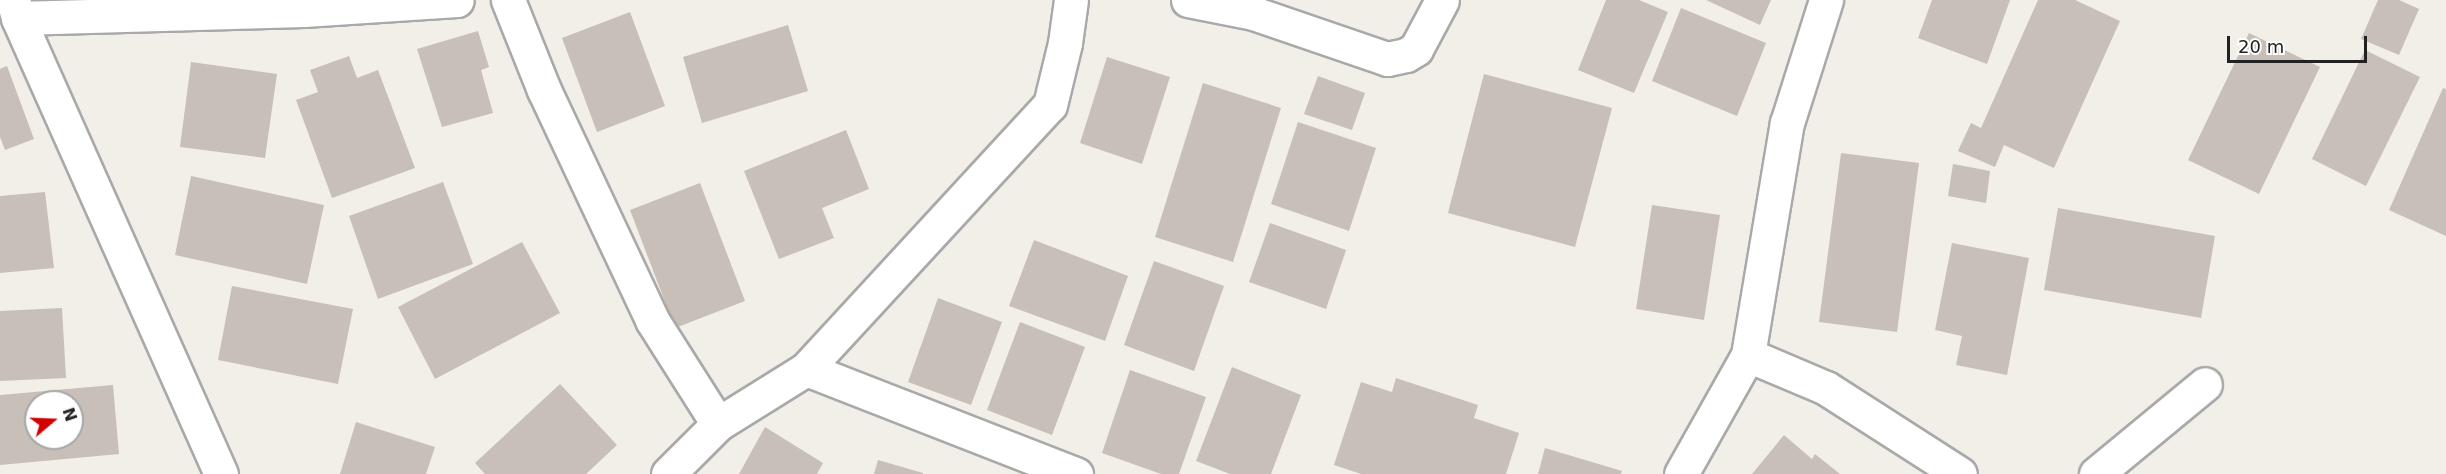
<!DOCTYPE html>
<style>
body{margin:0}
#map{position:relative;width:2446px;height:474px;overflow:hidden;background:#f2efe9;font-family:"DejaVu Sans",sans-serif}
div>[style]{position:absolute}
.building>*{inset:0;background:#c7bfb8}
.roads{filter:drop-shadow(2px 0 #a9a9a9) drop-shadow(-2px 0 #a9a9a9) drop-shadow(0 2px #a9a9a9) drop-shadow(0 -2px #a9a9a9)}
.street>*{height:33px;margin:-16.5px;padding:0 16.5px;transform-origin:16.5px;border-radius:16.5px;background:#fff}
span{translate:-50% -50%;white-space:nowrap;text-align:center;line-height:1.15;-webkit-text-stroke:4.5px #fff;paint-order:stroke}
.north{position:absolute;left:24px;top:390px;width:60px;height:60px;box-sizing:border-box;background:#fff;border:2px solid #a7a7a7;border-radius:50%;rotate:71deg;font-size:16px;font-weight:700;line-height:24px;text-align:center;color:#222}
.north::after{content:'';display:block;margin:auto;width:21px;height:27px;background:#d40000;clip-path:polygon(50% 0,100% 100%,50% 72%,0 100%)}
.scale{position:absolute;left:2227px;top:36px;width:140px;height:27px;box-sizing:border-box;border:3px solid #222;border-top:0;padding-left:8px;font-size:18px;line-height:21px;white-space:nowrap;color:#222;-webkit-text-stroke:4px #fff;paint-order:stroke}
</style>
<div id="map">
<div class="building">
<i style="clip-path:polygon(1606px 0,1639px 0,1668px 12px,1634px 93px,1578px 70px)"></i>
<i style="clip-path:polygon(1706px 0,1771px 0,1760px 25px)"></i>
<i style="clip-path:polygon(1932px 0,2010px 0,1987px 64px,1918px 38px)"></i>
<i style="clip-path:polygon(2038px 0,2075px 0,2120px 21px,2054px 168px,2004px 145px,1995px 167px,1958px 151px,1971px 123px,1981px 128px)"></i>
<i style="clip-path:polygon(2378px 0,2399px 0,2419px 9px,2399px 55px,2361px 39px)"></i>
<i style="clip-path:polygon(1681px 8px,1766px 43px,1737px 116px,1652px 81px)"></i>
<i style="clip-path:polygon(630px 12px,665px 106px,597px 132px,562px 38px)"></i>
<i style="clip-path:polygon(788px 25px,808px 91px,702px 123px,683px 57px)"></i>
<i style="clip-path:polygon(478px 31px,489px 67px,481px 70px,493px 113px,442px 127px,417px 49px)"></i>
<i style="clip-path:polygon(2249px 33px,2320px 67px,2259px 194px,2188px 160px)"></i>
<i style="clip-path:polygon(2365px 50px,2420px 77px,2366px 186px,2312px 159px)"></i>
<i style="clip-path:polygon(349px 56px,357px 78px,378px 70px,415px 168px,332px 198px,296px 100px,318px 92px,310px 70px)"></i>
<i style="clip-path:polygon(1107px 57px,1170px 77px,1142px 164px,1080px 143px)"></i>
<i style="clip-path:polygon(191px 62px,277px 74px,265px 158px,180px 147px)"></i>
<i style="clip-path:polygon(7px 66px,34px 139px,5px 150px,0 137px,0 69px)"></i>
<i style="clip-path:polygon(1484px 74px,1612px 108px,1575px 247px,1448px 213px)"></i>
<i style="clip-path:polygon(1318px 76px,1365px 93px,1352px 130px,1304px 114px)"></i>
<i style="clip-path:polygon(1203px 83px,1281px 108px,1233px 262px,1155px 237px)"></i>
<i style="clip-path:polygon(2443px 88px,2446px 89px,2446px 236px,2389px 210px)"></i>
<i style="clip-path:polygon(1298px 122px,1376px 148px,1349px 231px,1271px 204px)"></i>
<i style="clip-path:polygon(846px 130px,869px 189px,822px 208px,834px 238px,779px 259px,744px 171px)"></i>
<i style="clip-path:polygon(1841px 153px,1919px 163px,1897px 332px,1819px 322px)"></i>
<i style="clip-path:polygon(1953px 164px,1990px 171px,1986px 203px,1948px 196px)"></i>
<i style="clip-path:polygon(191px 176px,324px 205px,307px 284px,175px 255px)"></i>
<i style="clip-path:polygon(443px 182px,473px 264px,378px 299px,349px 216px)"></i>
<i style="clip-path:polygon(700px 183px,745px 301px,675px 328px,630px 210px)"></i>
<i style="clip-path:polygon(45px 192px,54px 268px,0 273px,0 196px)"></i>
<i style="clip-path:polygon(1652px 205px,1720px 215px,1704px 320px,1636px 309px)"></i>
<i style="clip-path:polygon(2058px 208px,2215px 236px,2201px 318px,2044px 290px)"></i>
<i style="clip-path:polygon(1270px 223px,1346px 250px,1326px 309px,1249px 282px)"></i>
<i style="clip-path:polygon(1034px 240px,1128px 276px,1105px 341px,1009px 306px)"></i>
<i style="clip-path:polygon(522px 242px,560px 313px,435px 379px,398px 307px)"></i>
<i style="clip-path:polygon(1952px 243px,2029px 258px,2007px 375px,1956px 365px,1962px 336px,1935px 330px)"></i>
<i style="clip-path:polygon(1154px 261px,1224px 286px,1194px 371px,1124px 345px)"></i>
<i style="clip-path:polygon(232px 286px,353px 309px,338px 384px,218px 360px)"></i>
<i style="clip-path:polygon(938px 298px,1002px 322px,971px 405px,908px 382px)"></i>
<i style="clip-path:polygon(62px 308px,66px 378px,0 381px,0 311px)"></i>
<i style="clip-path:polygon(1020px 322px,1085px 347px,1052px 435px,987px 410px)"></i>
<i style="clip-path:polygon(1232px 367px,1301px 395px,1271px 474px,1230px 474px,1196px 461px)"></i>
<i style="clip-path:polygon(1130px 370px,1206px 397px,1179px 474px,1161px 474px,1102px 453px)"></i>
<i style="clip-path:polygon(1396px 378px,1478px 405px,1474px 418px,1519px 433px,1506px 474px,1361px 474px,1334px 465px,1361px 382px,1392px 392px)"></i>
<i style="clip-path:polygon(560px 384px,617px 445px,586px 474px,485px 474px,475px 463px)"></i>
<i style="clip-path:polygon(evenodd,113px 385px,119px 454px,0 465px,0 395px,113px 385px,36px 402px,72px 402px,72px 438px,36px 438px,36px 402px)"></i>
<i style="clip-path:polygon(356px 422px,435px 447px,426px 474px,340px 474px)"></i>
<i style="clip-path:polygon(765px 427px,823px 463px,817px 474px,739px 474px)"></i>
<i style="clip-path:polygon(1784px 435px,1812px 459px,1815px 454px,1840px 474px,1752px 474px)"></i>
<i style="clip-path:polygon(1545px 448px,1622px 471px,1621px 474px,1538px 474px)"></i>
<i style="clip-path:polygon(878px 460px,923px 473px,923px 474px,874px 474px)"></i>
</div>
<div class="roads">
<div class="street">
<i style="left:13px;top:0;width:19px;rotate:74deg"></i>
<i style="left:18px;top:18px;width:499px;rotate:66deg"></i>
<i style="left:508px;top:0;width:97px;rotate:68.2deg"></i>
<i style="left:544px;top:90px;width:254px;rotate:64.8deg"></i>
<i style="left:652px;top:320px;width:123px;rotate:57.6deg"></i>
<i style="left:1188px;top:0;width:66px;rotate:11.3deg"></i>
<i style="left:1253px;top:13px;width:142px;rotate:18.9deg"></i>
<i style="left:1387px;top:59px;width:19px;rotate:-12deg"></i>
<i style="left:1406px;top:55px;width:12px;rotate:-31deg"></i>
<i style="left:1416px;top:49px;width:55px;rotate:-62deg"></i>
<i style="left:18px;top:18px;width:286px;rotate:-1.6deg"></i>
<i style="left:304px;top:10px;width:153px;rotate:-3.7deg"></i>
<i style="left:1748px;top:355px;width:85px;rotate:22.9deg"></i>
<i style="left:1826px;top:388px;width:159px;rotate:32.7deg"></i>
<i style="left:806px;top:369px;width:290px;rotate:21.3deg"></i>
<i style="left:668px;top:474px;width:71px;rotate:-45deg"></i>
<i style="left:718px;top:424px;width:104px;rotate:-32deg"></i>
<i style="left:806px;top:369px;width:359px;rotate:-47.3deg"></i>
<i style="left:1050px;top:105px;width:64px;rotate:-76.4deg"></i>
<i style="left:1065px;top:43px;width:43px;rotate:-82.1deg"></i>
<i style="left:1681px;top:474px;width:137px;rotate:-60.6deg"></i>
<i style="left:1748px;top:355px;width:235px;rotate:-80.5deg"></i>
<i style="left:1787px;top:123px;width:129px;rotate:-72.4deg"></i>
<i style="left:2096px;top:474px;width:141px;rotate:-39.5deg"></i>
</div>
</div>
<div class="north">N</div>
<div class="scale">20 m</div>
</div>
